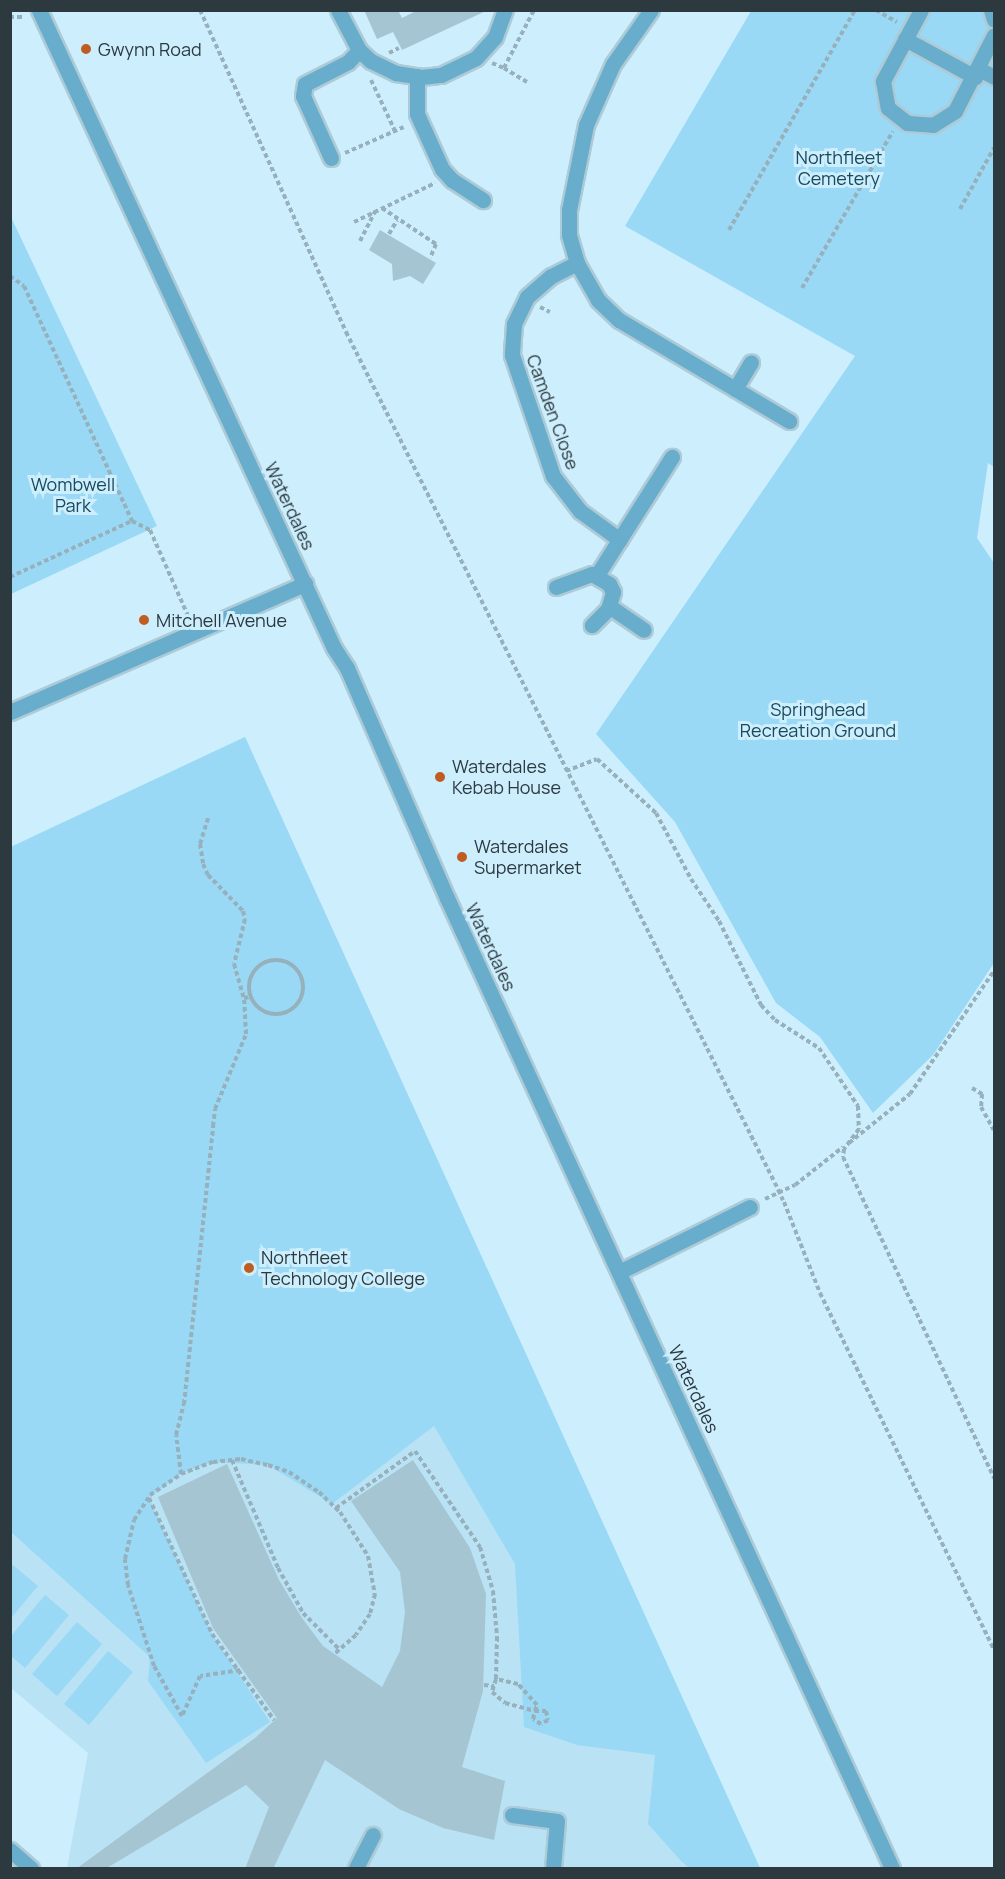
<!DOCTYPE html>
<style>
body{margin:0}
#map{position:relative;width:1005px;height:1879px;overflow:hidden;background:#cdeefd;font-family:Manrope,sans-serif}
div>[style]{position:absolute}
.built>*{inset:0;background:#b9e2f4}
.green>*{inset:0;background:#99d9f5}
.building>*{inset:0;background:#a5c5d3}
.path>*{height:4px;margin-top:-2px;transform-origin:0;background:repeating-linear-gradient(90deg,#96b0bc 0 4.5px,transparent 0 7.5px)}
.path>.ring{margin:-2px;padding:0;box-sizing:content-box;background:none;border:4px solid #96b0bc;border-radius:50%}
.roads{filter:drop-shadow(2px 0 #adcad7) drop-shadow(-2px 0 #adcad7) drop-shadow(0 2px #adcad7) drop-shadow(0 -2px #adcad7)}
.minor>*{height:15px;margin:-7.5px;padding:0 7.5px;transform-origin:7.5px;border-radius:7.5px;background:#68adcb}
.path-bridge>*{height:4px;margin-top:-2px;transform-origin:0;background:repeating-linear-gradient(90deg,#96b0bc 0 4.5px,transparent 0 7.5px)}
.dots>*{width:16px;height:16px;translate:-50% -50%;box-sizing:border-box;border:3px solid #cdeefd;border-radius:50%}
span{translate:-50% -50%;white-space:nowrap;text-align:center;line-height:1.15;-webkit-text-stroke:6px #cdeefd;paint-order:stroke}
.poi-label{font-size:18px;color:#2c393f}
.left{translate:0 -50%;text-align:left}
.park-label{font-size:18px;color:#18495c}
.street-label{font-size:18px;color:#2c393f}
.frame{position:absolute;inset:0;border:12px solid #2c393f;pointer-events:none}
</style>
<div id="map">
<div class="built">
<i style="clip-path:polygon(245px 737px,760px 1868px,67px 1868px,88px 1753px,11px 1688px,10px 847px)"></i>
</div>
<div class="green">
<i style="clip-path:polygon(751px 11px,994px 11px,994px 467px,988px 463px,977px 538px,994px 563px,994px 963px,933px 1055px,873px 1113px,820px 1037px,776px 1003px,675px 822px,596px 734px,855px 356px,625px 226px)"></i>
<i style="clip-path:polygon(11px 217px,157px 526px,11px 594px,10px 594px)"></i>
<i style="clip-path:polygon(245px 737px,760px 1868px,689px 1868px,682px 1862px,648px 1824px,655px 1755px,577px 1745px,524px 1727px,515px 1564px,434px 1426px,332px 1504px,268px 1465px,213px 1462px,181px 1474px,149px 1498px,212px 1634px,270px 1722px,206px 1763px,148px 1681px,150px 1657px,11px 1532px,11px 847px)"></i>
<i style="clip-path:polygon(13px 1565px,38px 1586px,11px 1618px,10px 1568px)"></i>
<i style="clip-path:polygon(45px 1595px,69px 1615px,25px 1668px,11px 1656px,11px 1636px)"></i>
<i style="clip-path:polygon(77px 1622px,102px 1644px,57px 1696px,32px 1674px)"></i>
<i style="clip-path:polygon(108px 1651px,133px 1672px,89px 1725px,64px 1704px)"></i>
</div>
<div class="building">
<i style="clip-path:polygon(364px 10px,398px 10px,402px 18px,418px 10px,488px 10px,402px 50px,393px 32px,377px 39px)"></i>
<i style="clip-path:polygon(380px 230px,436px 263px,423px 284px,410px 276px,393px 281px,392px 264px,369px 250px)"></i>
<i style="clip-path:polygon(413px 1460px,470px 1548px,486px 1594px,483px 1691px,462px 1767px,505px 1781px,494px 1840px,443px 1828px,399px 1809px,325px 1760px,273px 1869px,245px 1869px,269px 1807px,246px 1785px,105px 1869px,76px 1869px,255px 1738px,277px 1718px,213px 1628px,158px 1497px,227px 1464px,279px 1580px,302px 1618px,323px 1646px,382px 1687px,400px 1651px,405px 1612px,400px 1572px,351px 1501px)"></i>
</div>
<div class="path">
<i style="left:200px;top:10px;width:354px;rotate:65.6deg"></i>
<i style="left:346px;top:332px;width:953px;rotate:63.25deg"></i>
<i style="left:876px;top:10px;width:24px;rotate:30deg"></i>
<i style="left:10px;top:17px;width:14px"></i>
<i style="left:389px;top:53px;width:11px;rotate:-27deg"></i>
<i style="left:492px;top:63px;width:13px;rotate:23deg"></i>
<i style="left:371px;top:80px;width:56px;rotate:64.8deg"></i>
<i style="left:527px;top:82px;width:27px;rotate:-149deg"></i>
<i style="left:504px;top:68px;width:65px;rotate:-62.7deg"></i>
<i style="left:345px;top:153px;width:64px;rotate:-23.8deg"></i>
<i style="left:382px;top:208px;width:65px;rotate:33.7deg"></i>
<i style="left:436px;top:244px;width:15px;rotate:113deg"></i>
<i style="left:960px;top:209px;width:70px;rotate:-60.9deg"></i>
<i style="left:354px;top:222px;width:90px;rotate:-25.7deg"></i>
<i style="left:729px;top:230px;width:254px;rotate:-60.2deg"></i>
<i style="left:389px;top:234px;width:16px;rotate:-60deg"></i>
<i style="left:360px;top:241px;width:33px;rotate:-63deg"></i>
<i style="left:10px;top:276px;width:17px;rotate:36deg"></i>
<i style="left:24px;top:286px;width:259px;rotate:65.3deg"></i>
<i style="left:132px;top:521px;width:20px;rotate:27deg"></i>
<i style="left:150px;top:530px;width:96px;rotate:66.1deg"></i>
<i style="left:802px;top:288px;width:181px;rotate:-59.9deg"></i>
<i style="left:540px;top:307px;width:11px;rotate:27deg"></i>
<i style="left:10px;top:577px;width:134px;rotate:-24.7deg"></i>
<i style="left:566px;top:771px;width:33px;rotate:-21deg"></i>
<i style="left:597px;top:759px;width:80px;rotate:42.5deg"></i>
<i style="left:656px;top:813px;width:75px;rotate:62.1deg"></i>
<i style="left:691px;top:879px;width:50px;rotate:56.3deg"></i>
<i style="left:719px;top:921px;width:94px;rotate:63.4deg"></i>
<i style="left:761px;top:1005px;width:21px;rotate:47deg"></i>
<i style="left:775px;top:1020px;width:52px;rotate:32.5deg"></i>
<i style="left:819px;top:1048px;width:70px;rotate:56.1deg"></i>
<i style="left:858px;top:1106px;width:23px;rotate:88deg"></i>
<i style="left:859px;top:1129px;width:25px;rotate:127deg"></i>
<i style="left:844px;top:1149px;width:8px;rotate:97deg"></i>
<i style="left:843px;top:1157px;width:355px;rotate:64.8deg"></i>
<i style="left:208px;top:818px;width:27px;rotate:107deg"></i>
<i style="left:200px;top:844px;width:20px;rotate:81deg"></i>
<i style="left:203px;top:864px;width:12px;rotate:66deg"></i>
<i style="left:208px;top:875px;width:50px;rotate:45.8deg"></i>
<i style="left:243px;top:911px;width:8px;rotate:76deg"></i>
<i style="left:245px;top:919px;width:46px;rotate:103.7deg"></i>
<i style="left:234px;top:964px;width:35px;rotate:74deg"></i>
<i class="ring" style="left:249px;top:960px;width:50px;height:50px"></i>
<i style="left:972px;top:1088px;width:12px;rotate:31deg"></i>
<i style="left:982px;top:1094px;width:13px;rotate:94deg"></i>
<i style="left:981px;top:1107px;width:26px;rotate:61deg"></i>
<i style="left:849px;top:1143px;width:78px;rotate:-38.8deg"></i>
<i style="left:910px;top:1094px;width:149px;rotate:-55.7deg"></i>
<i style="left:765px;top:1199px;width:33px;rotate:-25deg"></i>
<i style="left:795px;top:1185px;width:61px;rotate:-38.4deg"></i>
<i style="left:784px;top:1202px;width:98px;rotate:68.4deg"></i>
<i style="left:820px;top:1293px;width:396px;rotate:64deg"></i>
<i style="left:232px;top:1460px;width:117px;rotate:66.9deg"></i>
<i style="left:278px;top:1568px;width:51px;rotate:60.9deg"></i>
<i style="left:303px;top:1613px;width:51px;rotate:45deg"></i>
<i style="left:181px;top:1474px;width:34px;rotate:-21deg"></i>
<i style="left:213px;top:1462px;width:28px;rotate:-6deg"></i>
<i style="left:241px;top:1459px;width:28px;rotate:13deg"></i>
<i style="left:268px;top:1465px;width:22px;rotate:18deg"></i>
<i style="left:289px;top:1472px;width:36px;rotate:34deg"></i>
<i style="left:319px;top:1492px;width:29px;rotate:44deg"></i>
<i style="left:340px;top:1512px;width:52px;rotate:57.5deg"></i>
<i style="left:368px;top:1556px;width:39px;rotate:80deg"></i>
<i style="left:375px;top:1594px;width:21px;rotate:104deg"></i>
<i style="left:370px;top:1614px;width:25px;rotate:124deg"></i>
<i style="left:356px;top:1635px;width:30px;rotate:139deg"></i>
<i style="left:149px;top:1498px;width:150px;rotate:65.1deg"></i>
<i style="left:212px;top:1634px;width:106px;rotate:54.2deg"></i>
<i style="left:336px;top:1508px;width:97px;rotate:-35.8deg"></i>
<i style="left:415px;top:1451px;width:116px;rotate:55.9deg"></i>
<i style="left:480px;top:1547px;width:46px;rotate:73.5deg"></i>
<i style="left:493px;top:1591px;width:46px;rotate:85deg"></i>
<i style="left:497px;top:1637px;width:42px;rotate:91.4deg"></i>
<i style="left:496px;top:1679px;width:14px;rotate:107deg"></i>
<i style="left:492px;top:1692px;width:17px;rotate:40deg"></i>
<i style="left:505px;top:1703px;width:31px;rotate:15deg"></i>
<i style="left:535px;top:1711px;width:11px"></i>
<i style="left:546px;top:1711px;width:9px;rotate:77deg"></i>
<i style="left:548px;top:1720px;width:8px;rotate:150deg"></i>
<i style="left:541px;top:1724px;width:9px;rotate:-148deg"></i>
<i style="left:533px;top:1719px;width:8px;rotate:-76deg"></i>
<i style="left:535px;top:1711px;width:6px;rotate:-72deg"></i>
<i style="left:537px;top:1705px;width:28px;rotate:-132deg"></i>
<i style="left:518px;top:1684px;width:23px;rotate:-167deg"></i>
<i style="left:240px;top:1670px;width:40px;rotate:171.5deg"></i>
<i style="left:200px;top:1676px;width:44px;rotate:114.2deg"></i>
<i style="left:182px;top:1716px;width:57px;rotate:-119.2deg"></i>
<i style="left:154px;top:1666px;width:85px;rotate:-107.8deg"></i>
<i style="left:128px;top:1585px;width:26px;rotate:-97deg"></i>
<i style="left:125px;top:1559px;width:40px;rotate:-77deg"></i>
<i style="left:134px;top:1520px;width:30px;rotate:-57deg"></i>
<i style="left:150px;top:1495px;width:37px;rotate:-34deg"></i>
<i style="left:181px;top:1474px;width:39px;rotate:-97deg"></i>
<i style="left:176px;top:1435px;width:32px;rotate:-76deg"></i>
<i style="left:184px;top:1404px;width:280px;rotate:-84deg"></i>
<i style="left:213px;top:1126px;width:17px;rotate:-83deg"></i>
<i style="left:215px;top:1109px;width:81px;rotate:-67.5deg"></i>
<i style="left:246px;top:1034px;width:36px;rotate:-93deg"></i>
<i style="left:244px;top:998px;width:6px;rotate:-9deg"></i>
<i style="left:484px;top:1685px;width:10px;rotate:6deg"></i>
</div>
<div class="roads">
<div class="minor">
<i style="left:39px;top:10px;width:703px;rotate:65.19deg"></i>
<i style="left:334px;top:648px;width:24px;rotate:57deg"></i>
<i style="left:347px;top:668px;width:251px;rotate:66.5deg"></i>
<i style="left:447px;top:898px;width:1067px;rotate:65.36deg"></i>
<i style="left:338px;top:10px;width:45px;rotate:62.3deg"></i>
<i style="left:359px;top:50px;width:16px;rotate:43deg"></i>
<i style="left:371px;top:61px;width:28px;rotate:26deg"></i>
<i style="left:396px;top:73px;width:25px;rotate:9deg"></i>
<i style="left:421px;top:77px;width:20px;rotate:-6deg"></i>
<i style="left:441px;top:75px;width:39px;rotate:-26deg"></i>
<i style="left:476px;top:58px;width:28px;rotate:-48deg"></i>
<i style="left:495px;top:37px;width:29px;rotate:-70deg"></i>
<i style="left:651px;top:10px;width:66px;rotate:125.1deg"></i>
<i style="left:613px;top:64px;width:67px;rotate:113.9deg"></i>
<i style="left:586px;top:125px;width:87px;rotate:101.3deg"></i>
<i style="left:569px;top:210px;width:25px;rotate:90deg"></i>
<i style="left:569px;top:235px;width:29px;rotate:74deg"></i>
<i style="left:577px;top:263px;width:43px;rotate:60.4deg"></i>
<i style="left:598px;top:300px;width:29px;rotate:44deg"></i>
<i style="left:619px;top:320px;width:198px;rotate:30.7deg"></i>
<i style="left:921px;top:10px;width:81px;rotate:118.2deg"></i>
<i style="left:883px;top:81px;width:27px;rotate:80deg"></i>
<i style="left:888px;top:108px;width:24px;rotate:38deg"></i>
<i style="left:907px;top:123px;width:26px;rotate:4deg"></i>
<i style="left:933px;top:125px;width:26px;rotate:-32deg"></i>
<i style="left:955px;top:111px;width:85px;rotate:-62.8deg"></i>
<i style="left:991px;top:10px;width:10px;rotate:73deg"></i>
<i style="left:905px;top:39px;width:80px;rotate:28.5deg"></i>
<i style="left:979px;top:69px;width:17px;rotate:28deg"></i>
<i style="left:417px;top:76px;width:38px;rotate:90deg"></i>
<i style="left:417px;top:114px;width:60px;rotate:65.6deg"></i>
<i style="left:442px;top:169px;width:15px;rotate:48deg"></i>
<i style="left:452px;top:180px;width:37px;rotate:33deg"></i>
<i style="left:331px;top:158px;width:68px;rotate:-114.3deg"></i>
<i style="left:303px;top:96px;width:12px;rotate:-81deg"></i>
<i style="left:305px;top:84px;width:48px;rotate:-27.1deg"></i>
<i style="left:348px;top:62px;width:16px;rotate:-47deg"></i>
<i style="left:577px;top:263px;width:29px;rotate:153deg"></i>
<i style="left:551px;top:276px;width:32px;rotate:139deg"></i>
<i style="left:527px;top:297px;width:30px;rotate:116deg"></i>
<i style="left:514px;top:324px;width:31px;rotate:94deg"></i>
<i style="left:512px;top:355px;width:128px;rotate:71.3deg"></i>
<i style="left:553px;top:476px;width:44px;rotate:52.4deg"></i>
<i style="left:580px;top:511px;width:49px;rotate:35.9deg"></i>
<i style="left:735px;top:389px;width:31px;rotate:-59deg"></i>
<i style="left:597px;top:575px;width:140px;rotate:-57.6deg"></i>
<i style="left:556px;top:587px;width:38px;rotate:-20deg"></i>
<i style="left:592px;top:574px;width:20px;rotate:30deg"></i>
<i style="left:609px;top:584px;width:9px;rotate:63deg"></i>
<i style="left:613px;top:592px;width:18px;rotate:106deg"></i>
<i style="left:608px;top:609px;width:23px;rotate:135deg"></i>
<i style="left:609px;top:606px;width:42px;rotate:34.4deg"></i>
<i style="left:10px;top:712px;width:322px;rotate:-23.5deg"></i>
<i style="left:619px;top:1272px;width:146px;rotate:-26.4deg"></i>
<i style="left:512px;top:1815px;width:45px;rotate:7.6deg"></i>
<i style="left:557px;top:1821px;width:47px;rotate:94.9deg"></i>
<i style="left:10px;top:1850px;width:28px;rotate:41deg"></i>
<i style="left:356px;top:1868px;width:37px;rotate:-63deg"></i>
</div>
</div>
<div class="path-bridge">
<i style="left:775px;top:1183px;width:21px;rotate:65deg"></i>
</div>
<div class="dots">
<i style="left:86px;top:49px;background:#be5c21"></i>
<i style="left:144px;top:620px;background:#be5c21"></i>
<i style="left:440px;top:777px;background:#be5c21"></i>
<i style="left:462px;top:857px;background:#be5c21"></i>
<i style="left:249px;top:1268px;background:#be5c21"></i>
</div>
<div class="poi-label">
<span class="left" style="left:98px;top:49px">Gwynn Road</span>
<span class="left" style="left:156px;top:620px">Mitchell Avenue</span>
<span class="left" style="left:452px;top:777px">Waterdales<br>Kebab House</span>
<span class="left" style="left:474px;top:857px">Waterdales<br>Supermarket</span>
<span class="left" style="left:261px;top:1268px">Northfleet<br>Technology College</span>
</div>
<div class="park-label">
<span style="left:839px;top:168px">Northfleet<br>Cemetery</span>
<span style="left:73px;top:495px">Wombwell<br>Park</span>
<span style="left:818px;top:720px">Springhead<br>Recreation Ground</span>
</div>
<div class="street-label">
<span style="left:553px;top:412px;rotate:70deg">Camden Close</span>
<span style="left:290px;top:506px;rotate:65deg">Waterdales</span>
<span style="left:491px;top:947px;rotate:65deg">Waterdales</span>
<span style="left:694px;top:1389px;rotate:65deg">Waterdales</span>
</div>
<div class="frame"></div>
</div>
